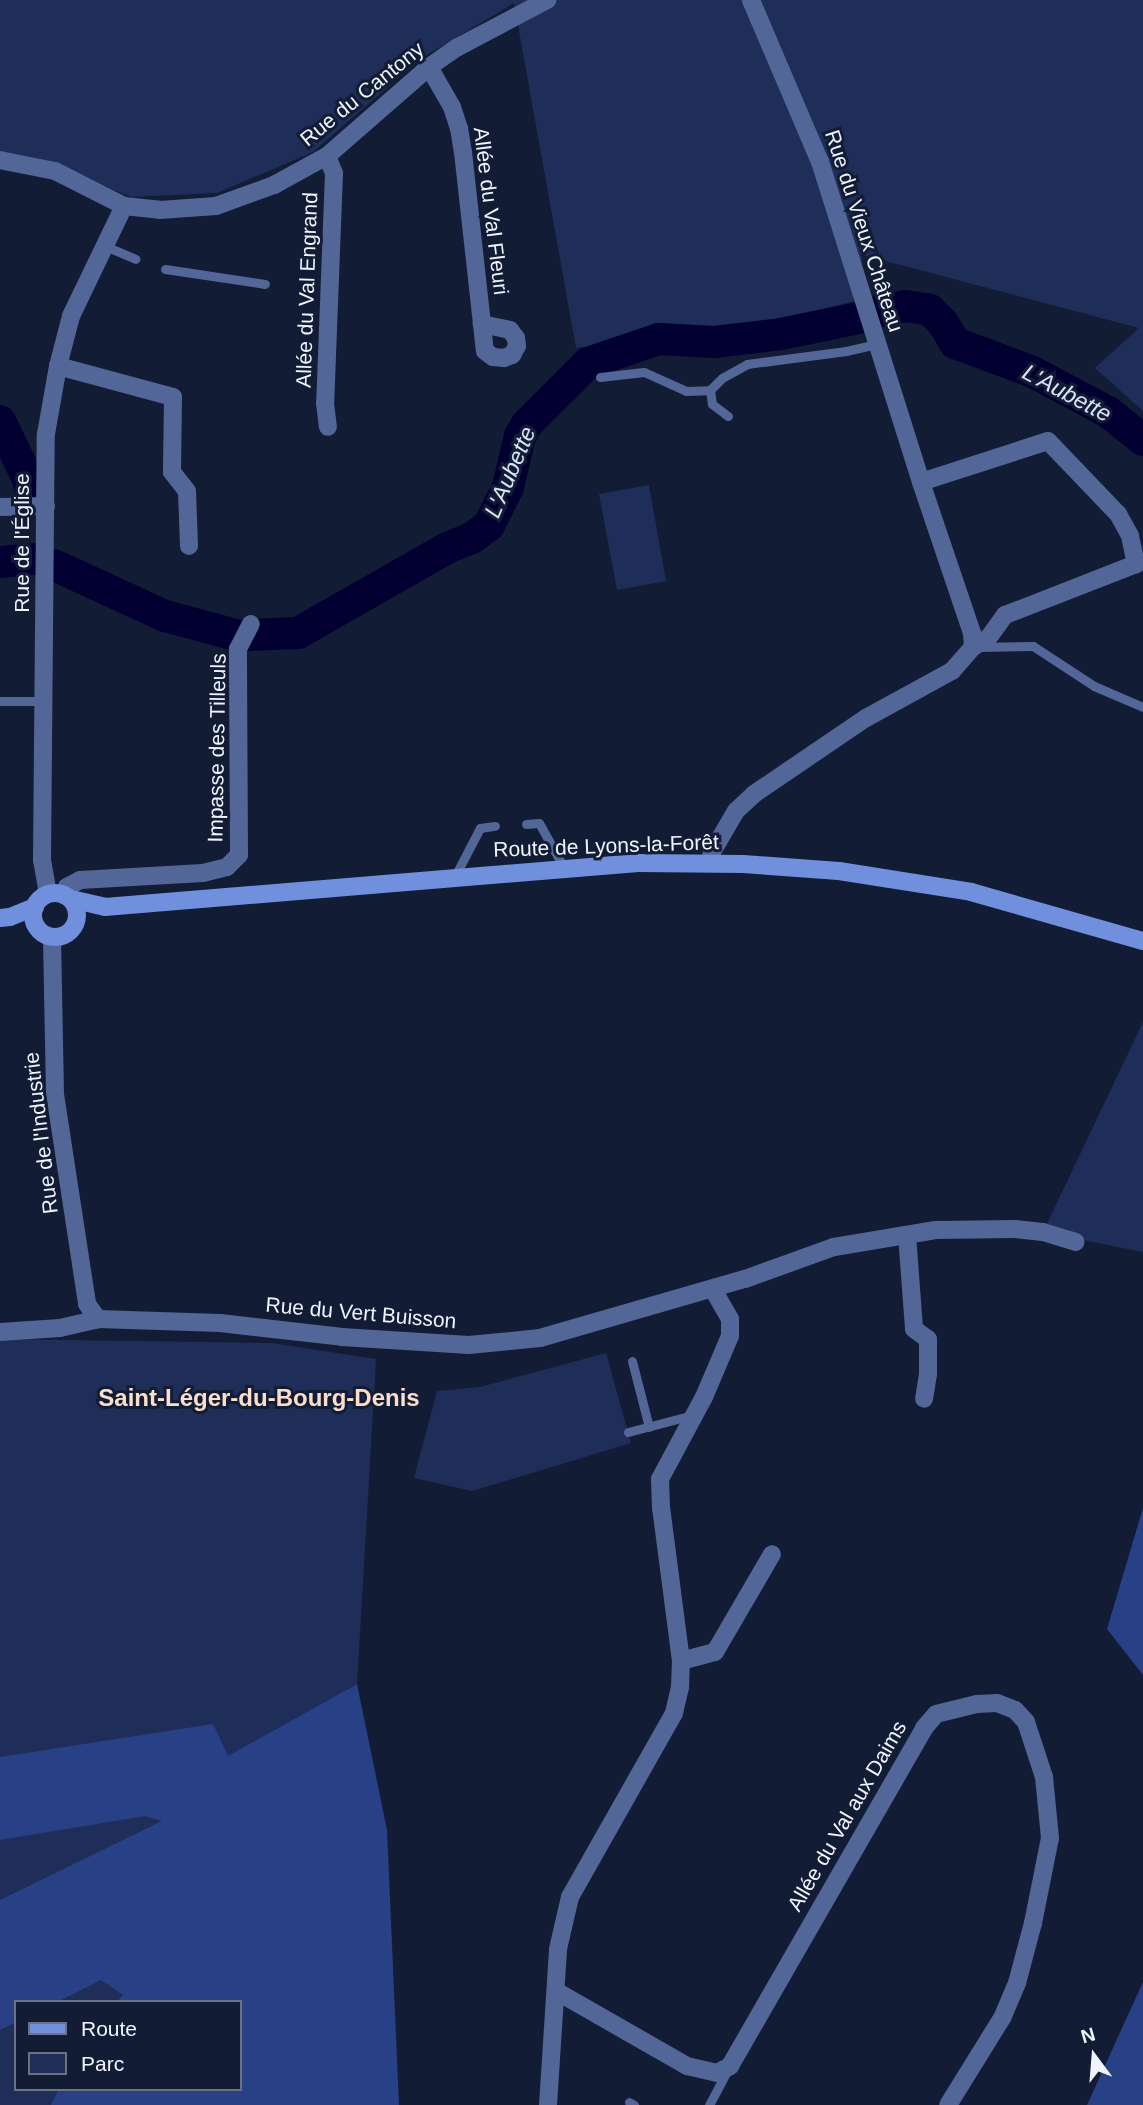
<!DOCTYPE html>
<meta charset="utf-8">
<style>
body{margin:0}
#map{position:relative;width:1143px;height:2105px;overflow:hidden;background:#131c35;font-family:Helvetica,sans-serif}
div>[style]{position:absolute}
.green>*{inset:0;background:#1e2e58}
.forest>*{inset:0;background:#284085}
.river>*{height:32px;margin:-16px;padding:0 16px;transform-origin:16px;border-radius:16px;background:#010030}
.lane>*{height:9px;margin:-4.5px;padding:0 4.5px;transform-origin:4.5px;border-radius:4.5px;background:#526697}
.street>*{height:18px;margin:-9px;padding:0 9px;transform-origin:9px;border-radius:9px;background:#526697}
.secondary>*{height:18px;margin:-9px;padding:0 9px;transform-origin:9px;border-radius:9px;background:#708fdd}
.secondary>.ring{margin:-9px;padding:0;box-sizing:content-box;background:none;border:18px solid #708fdd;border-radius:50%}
span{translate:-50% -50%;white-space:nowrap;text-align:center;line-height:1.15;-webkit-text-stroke:6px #131c35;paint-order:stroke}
.street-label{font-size:21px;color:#f0f4ff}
.water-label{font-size:23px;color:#dae3f8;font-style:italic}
.quarter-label{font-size:24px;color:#fadecb;font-weight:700}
.legend{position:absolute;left:14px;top:2000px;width:228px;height:91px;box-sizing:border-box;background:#131c35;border:2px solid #6b7286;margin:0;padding:9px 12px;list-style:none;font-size:21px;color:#f0f4ff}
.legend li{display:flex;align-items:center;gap:14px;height:35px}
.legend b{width:35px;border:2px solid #6b7286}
.north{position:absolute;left:1059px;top:2021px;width:70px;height:70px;-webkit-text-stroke:5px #131c35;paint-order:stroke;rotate:344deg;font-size:19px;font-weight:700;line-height:28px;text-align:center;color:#f0f4ff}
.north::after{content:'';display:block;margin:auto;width:24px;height:32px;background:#f0f4ff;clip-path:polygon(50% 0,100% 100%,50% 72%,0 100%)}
</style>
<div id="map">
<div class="green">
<i style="clip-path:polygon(0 0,1143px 0,1143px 411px,1095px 368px,1139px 328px,863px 255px,854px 301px,771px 323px,576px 348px,514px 3px,420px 59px,313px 152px,217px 193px,131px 197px,37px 158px,0 152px)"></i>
<i style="clip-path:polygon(649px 485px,666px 581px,617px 590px,599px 494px)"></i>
<i style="clip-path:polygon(1143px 1022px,1143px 1252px,1043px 1232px)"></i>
<i style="clip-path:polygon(0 1339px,272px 1343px,376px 1359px,357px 1684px,228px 1757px,226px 2002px,16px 2002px,16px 2089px,187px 2089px,180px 2105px,0 2105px)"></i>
<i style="clip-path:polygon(606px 1353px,631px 1443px,472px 1491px,414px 1478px,437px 1391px,480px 1387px)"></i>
</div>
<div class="forest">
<i style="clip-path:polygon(1143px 1508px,1143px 1675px,1107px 1629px)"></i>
<i style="clip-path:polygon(357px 1684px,387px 1830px,399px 2105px,51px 2105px,59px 2089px,240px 2089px,240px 2002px,117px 2002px,123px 1995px,101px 1980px,57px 2002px,16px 2002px,16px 2022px,0 2030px,0 1900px,162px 1821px,145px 1816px,0 1840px,0 1757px,213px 1724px,228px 1756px)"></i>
<i style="clip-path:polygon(1143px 1982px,1143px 2105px,1087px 2105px)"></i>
</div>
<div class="river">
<i style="left:880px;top:311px;width:26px;rotate:-11deg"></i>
<i style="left:906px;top:306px;width:24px;rotate:9deg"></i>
<i style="left:930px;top:310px;width:18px;rotate:45deg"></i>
<i style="left:943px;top:323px;width:23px;rotate:59deg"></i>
<i style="left:955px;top:343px;width:83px;rotate:20.4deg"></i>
<i style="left:1033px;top:372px;width:85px;rotate:28.1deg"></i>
<i style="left:1108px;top:412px;width:45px;rotate:38.7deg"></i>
<i style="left:0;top:421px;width:62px;rotate:64.3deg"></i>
<i style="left:27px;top:477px;width:21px;rotate:73deg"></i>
<i style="left:0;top:562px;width:36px;rotate:-5deg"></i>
<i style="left:54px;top:565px;width:122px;rotate:24.7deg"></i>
<i style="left:165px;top:616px;width:73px;rotate:15deg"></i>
<i style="left:247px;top:635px;width:51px;rotate:-2.2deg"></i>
<i style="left:298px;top:633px;width:172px;rotate:-29.7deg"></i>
<i style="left:447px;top:548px;width:27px;rotate:-22deg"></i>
<i style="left:472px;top:538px;width:21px;rotate:-37deg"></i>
<i style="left:489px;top:525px;width:42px;rotate:-63.4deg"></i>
<i style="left:508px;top:487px;width:52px;rotate:-76.8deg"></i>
<i style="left:520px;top:436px;width:14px;rotate:-60deg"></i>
<i style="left:527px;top:424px;width:86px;rotate:-45deg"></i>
<i style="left:588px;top:363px;width:75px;rotate:-18.7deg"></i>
<i style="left:659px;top:339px;width:55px;rotate:3.1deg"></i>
<i style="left:714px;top:342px;width:67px;rotate:-6.8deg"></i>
<i style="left:781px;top:334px;width:79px;rotate:-11.7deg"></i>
</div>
<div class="lane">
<i style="left:105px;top:246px;width:33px;rotate:23deg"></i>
<i style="left:165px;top:269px;width:101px;rotate:8.5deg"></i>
<i style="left:600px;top:377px;width:44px;rotate:-6.5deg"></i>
<i style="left:644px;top:372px;width:46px;rotate:24.3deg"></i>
<i style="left:686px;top:391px;width:24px;rotate:-2deg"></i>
<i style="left:710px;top:390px;width:17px;rotate:-45deg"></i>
<i style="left:722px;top:378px;width:29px;rotate:-29deg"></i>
<i style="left:747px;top:364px;width:100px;rotate:-7.5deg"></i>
<i style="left:846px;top:351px;width:32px;rotate:-13deg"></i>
<i style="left:710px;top:390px;width:14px;rotate:82deg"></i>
<i style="left:712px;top:404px;width:20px;rotate:37deg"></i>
<i style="left:979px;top:647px;width:54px;rotate:-1.1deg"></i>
<i style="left:1033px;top:646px;width:73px;rotate:33.3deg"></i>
<i style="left:1094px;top:686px;width:53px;rotate:23.2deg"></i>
<i style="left:0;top:701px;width:44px"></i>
<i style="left:526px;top:824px;width:13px;rotate:-4deg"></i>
<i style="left:539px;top:823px;width:51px;rotate:60.9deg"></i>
<i style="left:455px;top:876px;width:54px;rotate:-62.5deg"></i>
<i style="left:480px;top:828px;width:15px;rotate:-8deg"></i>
<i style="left:632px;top:1361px;width:68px;rotate:75.6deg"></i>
<i style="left:628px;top:1432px;width:67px;rotate:-14.7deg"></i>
<i style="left:629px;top:2102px;width:6px;rotate:31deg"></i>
<i style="left:709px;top:2105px;width:38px;rotate:-62deg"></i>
</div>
<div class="street">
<i style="left:429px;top:67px;width:46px;rotate:60.1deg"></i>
<i style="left:452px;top:107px;width:22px;rotate:72deg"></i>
<i style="left:459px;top:128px;width:24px;rotate:81deg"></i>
<i style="left:463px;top:152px;width:173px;rotate:83.7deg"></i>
<i style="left:482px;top:324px;width:27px;rotate:84deg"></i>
<i style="left:485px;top:351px;width:10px;rotate:37deg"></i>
<i style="left:493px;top:357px;width:11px;rotate:5deg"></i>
<i style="left:504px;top:358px;width:9px;rotate:-21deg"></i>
<i style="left:512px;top:355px;width:10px;rotate:-61deg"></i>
<i style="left:517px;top:346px;width:8px;rotate:-97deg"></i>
<i style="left:516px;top:338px;width:10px;rotate:-127deg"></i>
<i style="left:510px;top:330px;width:29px;rotate:-168deg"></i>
<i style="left:327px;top:156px;width:18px;rotate:68deg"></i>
<i style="left:334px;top:173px;width:230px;rotate:92.2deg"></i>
<i style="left:325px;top:403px;width:24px;rotate:83deg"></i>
<i style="left:0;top:160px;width:56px;rotate:11.3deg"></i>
<i style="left:55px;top:171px;width:77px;rotate:26.9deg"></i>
<i style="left:124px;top:206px;width:36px;rotate:6deg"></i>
<i style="left:160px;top:210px;width:56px;rotate:-4.1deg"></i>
<i style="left:216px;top:206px;width:62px;rotate:-19.9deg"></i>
<i style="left:274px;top:185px;width:60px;rotate:-28.7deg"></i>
<i style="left:327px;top:156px;width:135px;rotate:-41.1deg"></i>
<i style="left:429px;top:67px;width:35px;rotate:-35deg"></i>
<i style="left:458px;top:47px;width:101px;rotate:-27.8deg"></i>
<i style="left:58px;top:366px;width:119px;rotate:15.1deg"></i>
<i style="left:173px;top:397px;width:75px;rotate:90.8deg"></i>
<i style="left:172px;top:472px;width:24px;rotate:52deg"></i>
<i style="left:187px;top:491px;width:55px;rotate:87.9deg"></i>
<i style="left:921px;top:482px;width:133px;rotate:-17.9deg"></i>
<i style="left:1048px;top:441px;width:101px;rotate:46.2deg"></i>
<i style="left:1118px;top:514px;width:25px;rotate:61deg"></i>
<i style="left:1130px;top:536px;width:29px;rotate:78deg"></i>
<i style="left:1136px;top:564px;width:141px;rotate:158.7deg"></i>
<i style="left:1005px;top:615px;width:29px;rotate:126deg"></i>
<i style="left:988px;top:638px;width:17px;rotate:149deg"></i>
<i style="left:0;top:507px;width:46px;rotate:-1.2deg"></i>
<i style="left:710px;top:863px;width:11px;rotate:-80deg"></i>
<i style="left:712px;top:852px;width:48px;rotate:-59.7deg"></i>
<i style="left:736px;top:811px;width:25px;rotate:-43deg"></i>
<i style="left:754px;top:794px;width:135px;rotate:-34.2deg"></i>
<i style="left:866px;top:718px;width:98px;rotate:-28.7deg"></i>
<i style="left:952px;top:671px;width:32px;rotate:-49deg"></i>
<i style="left:973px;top:647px;width:14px;rotate:-94deg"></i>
<i style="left:972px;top:633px;width:159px;rotate:-108.7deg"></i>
<i style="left:921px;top:482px;width:336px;rotate:-107.5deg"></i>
<i style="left:820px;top:162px;width:176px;rotate:-113.1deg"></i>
<i style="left:48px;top:894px;width:35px;rotate:-100deg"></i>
<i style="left:42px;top:860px;width:426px;rotate:-89.5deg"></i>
<i style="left:46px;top:434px;width:69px;rotate:-80deg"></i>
<i style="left:58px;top:366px;width:52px;rotate:-75.4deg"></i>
<i style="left:71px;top:316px;width:122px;rotate:-64.3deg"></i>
<i style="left:64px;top:895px;width:9px;rotate:-69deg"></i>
<i style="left:67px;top:887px;width:15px;rotate:-28deg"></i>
<i style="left:80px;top:880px;width:123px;rotate:-3.3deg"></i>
<i style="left:203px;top:873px;width:25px;rotate:-14deg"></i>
<i style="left:227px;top:867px;width:17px;rotate:-45deg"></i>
<i style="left:239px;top:855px;width:206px;rotate:-90.3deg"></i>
<i style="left:238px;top:649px;width:28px;rotate:-63deg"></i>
<i style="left:52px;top:938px;width:156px;rotate:88.9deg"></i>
<i style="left:55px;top:1094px;width:212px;rotate:81.3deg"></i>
<i style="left:87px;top:1304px;width:19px;rotate:54deg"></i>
<i style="left:907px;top:1235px;width:94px;rotate:85.7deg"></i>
<i style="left:914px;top:1329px;width:17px;rotate:36deg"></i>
<i style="left:928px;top:1339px;width:35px;rotate:90deg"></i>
<i style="left:928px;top:1374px;width:25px;rotate:99deg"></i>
<i style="left:0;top:1332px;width:60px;rotate:-3.8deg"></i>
<i style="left:60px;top:1328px;width:39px;rotate:-13deg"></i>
<i style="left:98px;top:1319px;width:122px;rotate:1.9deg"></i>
<i style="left:220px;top:1323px;width:123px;rotate:6.5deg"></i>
<i style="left:342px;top:1337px;width:127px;rotate:3.6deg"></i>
<i style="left:469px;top:1345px;width:71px;rotate:-5.6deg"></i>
<i style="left:540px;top:1338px;width:213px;rotate:-16.1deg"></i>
<i style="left:745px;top:1279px;width:95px;rotate:-19.8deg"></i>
<i style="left:834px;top:1247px;width:103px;rotate:-9.5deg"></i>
<i style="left:936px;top:1230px;width:79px;rotate:-0.7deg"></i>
<i style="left:1015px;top:1229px;width:28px;rotate:6deg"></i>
<i style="left:1043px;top:1232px;width:34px;rotate:17deg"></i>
<i style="left:681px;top:1661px;width:35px;rotate:-15deg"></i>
<i style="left:715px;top:1652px;width:113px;rotate:-59.8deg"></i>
<i style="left:556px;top:1991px;width:151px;rotate:29.8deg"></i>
<i style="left:687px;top:2066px;width:31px;rotate:13deg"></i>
<i style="left:717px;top:2073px;width:15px;rotate:-28deg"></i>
<i style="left:730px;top:2066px;width:390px;rotate:-60.1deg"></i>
<i style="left:924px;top:1728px;width:18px;rotate:-49deg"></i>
<i style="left:936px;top:1714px;width:42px;rotate:-13.7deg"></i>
<i style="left:977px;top:1704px;width:20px;rotate:-3deg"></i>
<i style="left:997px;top:1703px;width:19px;rotate:21deg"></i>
<i style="left:1015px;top:1710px;width:16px;rotate:47deg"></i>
<i style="left:1026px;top:1722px;width:58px;rotate:71.9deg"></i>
<i style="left:1044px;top:1777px;width:61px;rotate:84.4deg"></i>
<i style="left:1050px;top:1838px;width:87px;rotate:101.3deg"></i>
<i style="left:1033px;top:1923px;width:62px;rotate:104.9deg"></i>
<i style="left:1017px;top:1983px;width:38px;rotate:113deg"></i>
<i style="left:1002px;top:2018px;width:102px;rotate:121.8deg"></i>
<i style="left:548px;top:2105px;width:156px;rotate:-86.3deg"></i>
<i style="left:558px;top:1949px;width:53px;rotate:-77deg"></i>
<i style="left:570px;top:1897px;width:211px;rotate:-60.5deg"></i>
<i style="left:674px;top:1713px;width:26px;rotate:-77deg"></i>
<i style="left:680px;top:1688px;width:27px;rotate:-88deg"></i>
<i style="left:681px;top:1661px;width:154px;rotate:-97.4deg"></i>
<i style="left:661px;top:1508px;width:29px;rotate:-92deg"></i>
<i style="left:660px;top:1479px;width:93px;rotate:-61.8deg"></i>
<i style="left:704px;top:1397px;width:66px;rotate:-66.9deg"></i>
<i style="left:730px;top:1336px;width:17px;rotate:-90deg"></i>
<i style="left:730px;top:1319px;width:34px;rotate:-120deg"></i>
</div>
<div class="secondary">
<i class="ring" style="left:33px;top:893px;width:26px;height:26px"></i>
<i style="left:71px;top:899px;width:35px;rotate:13deg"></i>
<i style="left:105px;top:907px;width:535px;rotate:-4.72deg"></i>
<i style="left:638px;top:863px;width:105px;rotate:0.5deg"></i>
<i style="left:743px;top:864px;width:96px;rotate:4.2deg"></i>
<i style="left:839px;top:871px;width:134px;rotate:9deg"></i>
<i style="left:971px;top:892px;width:179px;rotate:15.9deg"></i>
<i style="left:0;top:918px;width:10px;rotate:-6deg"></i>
<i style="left:10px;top:917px;width:27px;rotate:-22deg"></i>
</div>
<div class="street-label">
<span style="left:362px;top:94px;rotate:-39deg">Rue du Cantony</span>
<span style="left:491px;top:211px;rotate:83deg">Allée du Val Fleuri</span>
<span style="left:864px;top:231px;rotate:72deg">Rue du Vieux Château</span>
<span style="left:307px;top:290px;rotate:-88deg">Allée du Val Engrand</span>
<span style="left:22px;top:543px;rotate:-90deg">Rue de l'Église</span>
<span style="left:217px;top:748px;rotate:-89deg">Impasse des Tilleuls</span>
<span style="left:606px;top:846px;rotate:-2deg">Route de Lyons-la-Forêt</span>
<span style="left:41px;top:1133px;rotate:-97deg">Rue de l'Industrie</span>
<span style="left:361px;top:1313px;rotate:5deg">Rue du Vert Buisson</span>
<span style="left:847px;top:1816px;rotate:-60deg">Allée du Val aux Daims</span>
</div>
<div class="water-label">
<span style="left:1067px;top:393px;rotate:28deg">L'Aubette</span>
<span style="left:510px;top:472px;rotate:-67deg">L'Aubette</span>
</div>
<div class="quarter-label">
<span style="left:259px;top:1398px">Saint-Léger-du-Bourg-Denis</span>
</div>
<ul class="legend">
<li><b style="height:9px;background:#708fdd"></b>Route</li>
<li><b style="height:19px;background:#1e2e58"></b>Parc</li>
</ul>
<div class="north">N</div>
</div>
